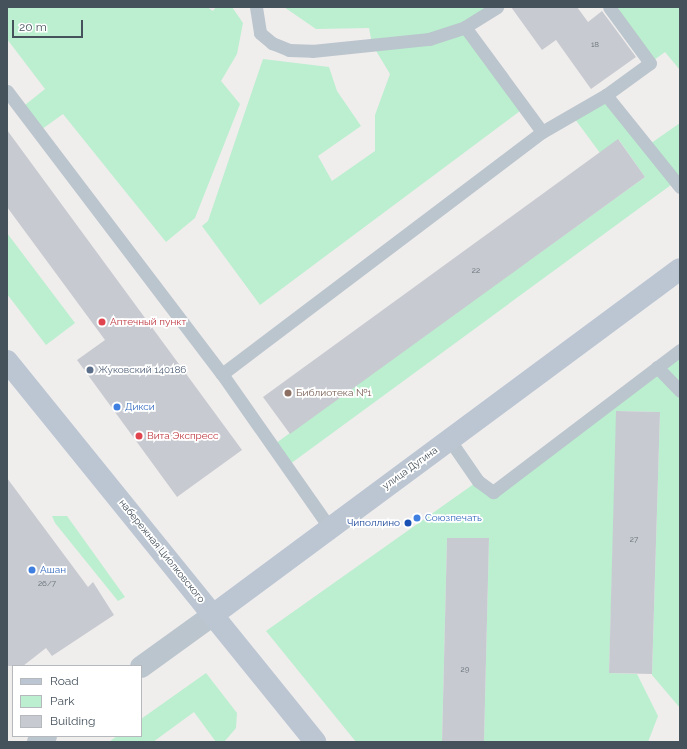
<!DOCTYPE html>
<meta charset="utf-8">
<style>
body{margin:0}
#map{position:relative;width:687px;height:749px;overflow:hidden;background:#f0eded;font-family:Raleway,sans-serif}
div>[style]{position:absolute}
.green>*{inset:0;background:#bbefcf}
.building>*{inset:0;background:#c7cad0}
.service>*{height:13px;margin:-6.5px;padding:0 6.5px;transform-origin:6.5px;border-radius:6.5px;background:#bbc5cd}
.tertiary>*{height:22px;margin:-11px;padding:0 11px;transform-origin:11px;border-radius:11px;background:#bbc5cd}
.secondary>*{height:22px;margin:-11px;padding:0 11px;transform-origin:11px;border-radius:11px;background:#bbc6d2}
.dots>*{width:11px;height:11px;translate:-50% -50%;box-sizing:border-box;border:2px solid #fff;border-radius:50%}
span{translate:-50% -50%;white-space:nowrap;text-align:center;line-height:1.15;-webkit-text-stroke:3.5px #fff;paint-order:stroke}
.number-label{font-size:8px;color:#666f78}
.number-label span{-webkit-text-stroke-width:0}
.health-label{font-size:10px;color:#be3a42}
.left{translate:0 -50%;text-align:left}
.service-label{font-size:10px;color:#4e5e75}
.education-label{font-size:10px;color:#785e54}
.shop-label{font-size:10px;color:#366cbe}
.street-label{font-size:10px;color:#45515b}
.transit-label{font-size:10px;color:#164399}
.right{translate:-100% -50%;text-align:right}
.frame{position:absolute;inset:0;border:8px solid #45515b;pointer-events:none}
.legend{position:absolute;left:12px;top:665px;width:130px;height:72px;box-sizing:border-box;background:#fff;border:1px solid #b5b9bd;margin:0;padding:5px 7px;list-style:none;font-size:12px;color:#45515b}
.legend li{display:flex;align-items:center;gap:8px;height:20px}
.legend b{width:20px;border:1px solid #b5b9bd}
.scale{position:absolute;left:12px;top:20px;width:71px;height:18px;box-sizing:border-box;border:2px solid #45515b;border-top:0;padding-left:5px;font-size:12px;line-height:14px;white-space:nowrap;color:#45515b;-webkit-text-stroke:3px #fff;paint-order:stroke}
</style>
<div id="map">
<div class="green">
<i style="clip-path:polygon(7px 7px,207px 7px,213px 11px,216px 7px,232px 7px,243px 23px,237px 54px,221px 81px,240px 104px,195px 218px,166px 242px,63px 114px,38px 132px,20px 109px,45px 89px,7px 39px)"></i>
<i style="clip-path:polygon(284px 7px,495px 7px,465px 27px,524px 108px,260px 305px,202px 226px,208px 221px,263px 59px,329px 67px,337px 91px,361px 126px,318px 156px,332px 181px,375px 151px,375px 115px,390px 74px,372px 44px,369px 28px,316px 29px)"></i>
<i style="clip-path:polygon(609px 7px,680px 7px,680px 70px,665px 52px,650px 63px)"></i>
<i style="clip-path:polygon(606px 95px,647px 146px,680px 123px,680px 187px,675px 182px,286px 467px,272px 446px,645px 177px,619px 140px,600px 153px,572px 115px)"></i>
<i style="clip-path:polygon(7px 233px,75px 323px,46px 345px,7px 294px)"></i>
<i style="clip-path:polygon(680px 350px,680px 708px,652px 675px,660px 412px,617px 411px,609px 673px,637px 674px,658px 716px,648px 742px,484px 742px,489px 539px,447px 538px,442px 742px,356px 742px,266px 631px,478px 481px,493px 491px)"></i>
<i style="clip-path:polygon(52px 516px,67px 516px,125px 597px,118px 601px,55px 523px)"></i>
<i style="clip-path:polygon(206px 673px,237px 713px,236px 728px,224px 742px,216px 742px,194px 712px,153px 742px,109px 742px,117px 736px,141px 736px,141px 719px)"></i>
</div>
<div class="building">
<i style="clip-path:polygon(511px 7px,577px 7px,588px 22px,602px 11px,636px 57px,591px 89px,556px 40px,542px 50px)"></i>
<i style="clip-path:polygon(7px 130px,242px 450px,177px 497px,77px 360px,105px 340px,7px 207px)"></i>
<i style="clip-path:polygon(618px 139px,645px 177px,290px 434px,263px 397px)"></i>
<i style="clip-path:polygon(616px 411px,660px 412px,652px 674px,609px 673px)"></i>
<i style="clip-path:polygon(7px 478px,88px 587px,93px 582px,114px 615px,52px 656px,46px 648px,23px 666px,7px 666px)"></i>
<i style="clip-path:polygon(447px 538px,489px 538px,484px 742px,442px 742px)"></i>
</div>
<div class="service">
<i style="left:256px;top:7px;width:26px;rotate:81deg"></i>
<i style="left:260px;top:33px;width:16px;rotate:40deg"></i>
<i style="left:272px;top:43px;width:18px;rotate:22deg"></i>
<i style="left:289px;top:50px;width:23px;rotate:2deg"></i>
<i style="left:312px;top:51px;width:118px;rotate:-5.9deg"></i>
<i style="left:429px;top:39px;width:38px;rotate:-18deg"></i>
<i style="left:465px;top:27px;width:130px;rotate:53.7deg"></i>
<i style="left:465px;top:27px;width:38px;rotate:-32deg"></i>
<i style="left:7px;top:91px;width:355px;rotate:52.8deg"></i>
<i style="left:222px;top:374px;width:187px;rotate:55deg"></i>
<i style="left:606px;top:95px;width:54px;rotate:-36deg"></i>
<i style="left:650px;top:63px;width:69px;rotate:-126.2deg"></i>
<i style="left:657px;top:367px;width:33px;rotate:46deg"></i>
<i style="left:222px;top:374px;width:401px;rotate:-37.1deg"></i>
<i style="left:542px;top:132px;width:74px;rotate:-30deg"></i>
<i style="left:606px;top:95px;width:118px;rotate:51.2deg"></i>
<i style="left:449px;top:439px;width:51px;rotate:55.4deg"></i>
<i style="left:478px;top:481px;width:19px;rotate:36deg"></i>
<i style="left:493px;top:492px;width:235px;rotate:-37.2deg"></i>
</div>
<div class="tertiary">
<i style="left:141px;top:667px;width:89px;rotate:-35.8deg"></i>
<i style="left:38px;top:742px;width:10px;rotate:-37deg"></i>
</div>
<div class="secondary">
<i style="left:7px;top:361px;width:490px;rotate:51deg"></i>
<i style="left:213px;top:615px;width:581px;rotate:-36.53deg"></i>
</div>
<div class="dots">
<i style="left:102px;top:322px;background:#e0444e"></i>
<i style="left:90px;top:370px;background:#5c6f8a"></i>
<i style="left:288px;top:393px;background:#8d6e63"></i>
<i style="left:117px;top:407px;background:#3f7fe0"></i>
<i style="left:139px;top:436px;background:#e0444e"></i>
<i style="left:417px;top:518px;background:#3f7fe0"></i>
<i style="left:408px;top:523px;background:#1a4fb4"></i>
<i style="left:32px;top:570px;background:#3f7fe0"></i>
</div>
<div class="number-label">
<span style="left:595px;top:45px">18</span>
<span style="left:476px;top:271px">22</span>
<span style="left:634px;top:540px">27</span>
<span style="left:47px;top:584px">26/7</span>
<span style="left:465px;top:670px">29</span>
</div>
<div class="health-label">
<span class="left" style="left:110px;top:322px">Аптечный пункт</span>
<span class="left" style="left:147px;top:436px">Вита Экспресс</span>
</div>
<div class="service-label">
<span class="left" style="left:98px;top:370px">Жуковский 140186</span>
</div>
<div class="education-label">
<span class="left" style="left:296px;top:393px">Библиотека №1</span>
</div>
<div class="shop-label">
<span class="left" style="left:125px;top:407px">Дикси</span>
<span class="left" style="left:425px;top:518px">Союзпечать</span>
<span class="left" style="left:40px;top:570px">Ашан</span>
</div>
<div class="street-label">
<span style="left:410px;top:468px;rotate:-36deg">улица Дугина</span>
<span style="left:162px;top:551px;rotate:51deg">набережная Циолковского</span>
</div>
<div class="transit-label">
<span class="right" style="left:400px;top:523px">Чиполлино</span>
</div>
<div class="frame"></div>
<ul class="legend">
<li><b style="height:5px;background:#bbc6d2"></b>Road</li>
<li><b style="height:11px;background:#bbefcf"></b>Park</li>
<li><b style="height:11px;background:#c7cad0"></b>Building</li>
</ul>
<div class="scale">20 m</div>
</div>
